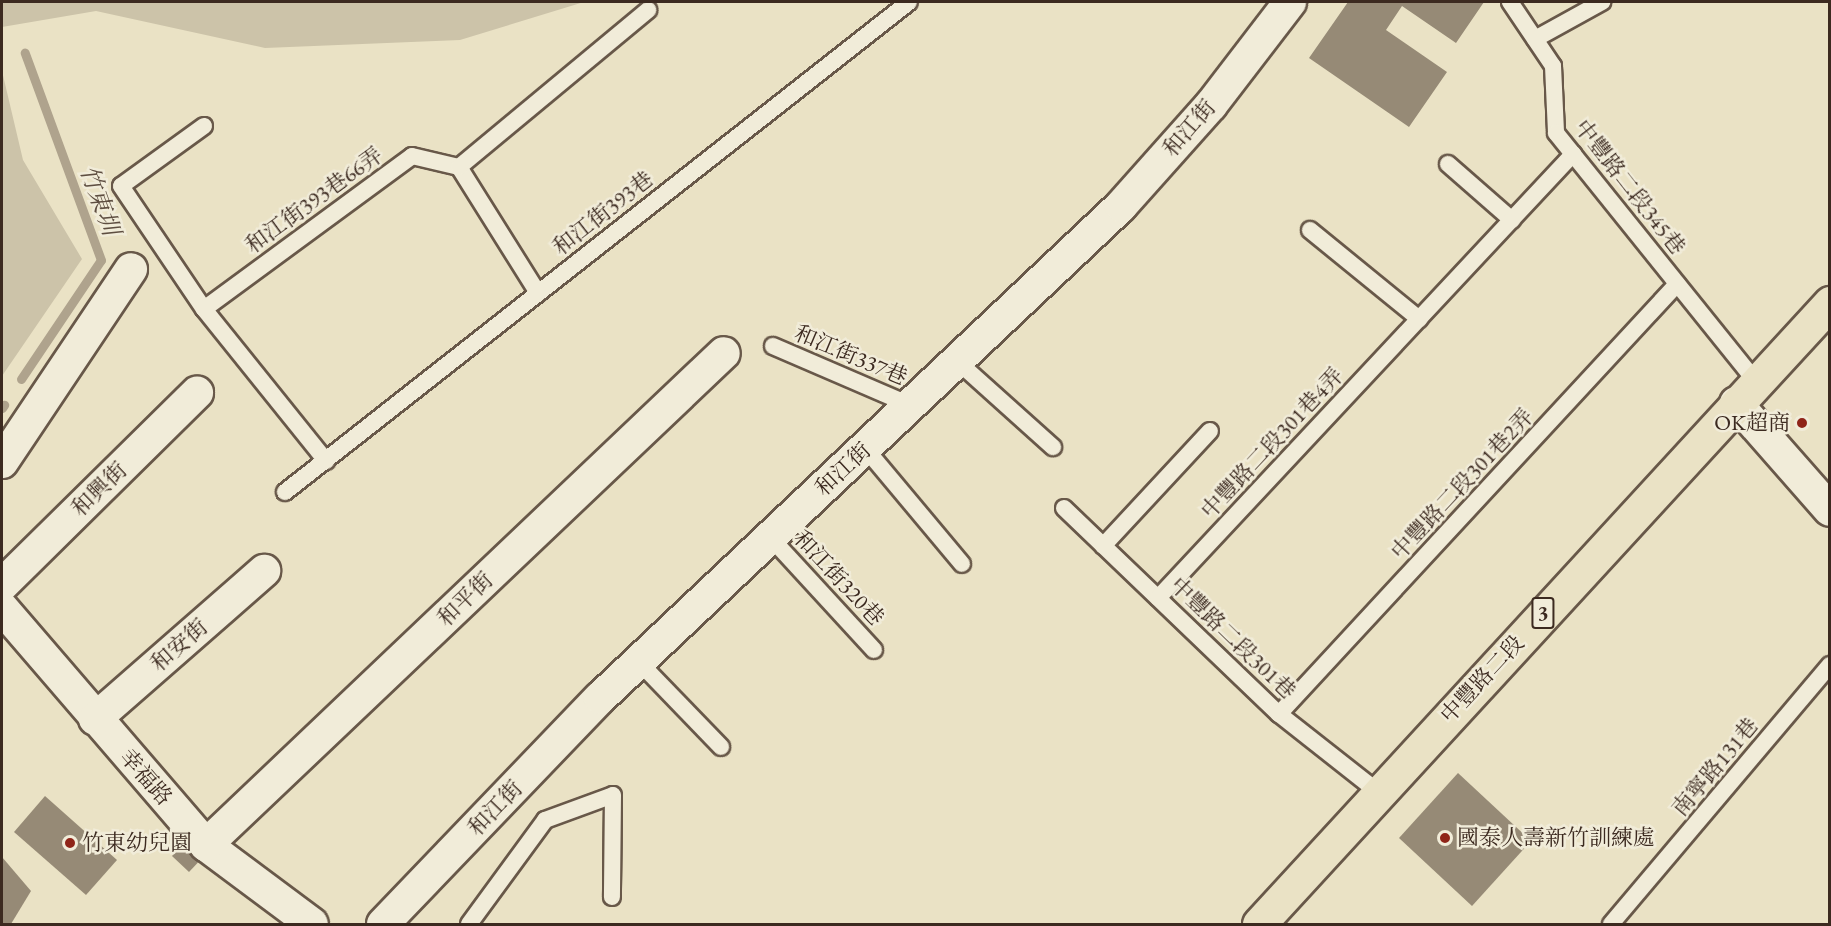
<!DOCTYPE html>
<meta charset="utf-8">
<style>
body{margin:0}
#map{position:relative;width:1831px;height:926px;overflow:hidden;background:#eae2c5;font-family:"EB Garamond","Noto Serif TC",serif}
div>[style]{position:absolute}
.green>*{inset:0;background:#ccc3a9}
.stream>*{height:9px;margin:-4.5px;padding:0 4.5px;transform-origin:4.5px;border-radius:4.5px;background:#afa38d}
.building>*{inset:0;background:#968a76}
.roads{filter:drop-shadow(2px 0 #685849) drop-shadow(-2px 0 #685849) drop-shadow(0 2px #685849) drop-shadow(0 -2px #685849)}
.lane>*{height:16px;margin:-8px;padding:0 8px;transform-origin:8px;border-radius:8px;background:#f1ecd9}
.street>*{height:32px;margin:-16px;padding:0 16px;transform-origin:16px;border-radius:16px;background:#f1ecd9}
.primary>*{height:33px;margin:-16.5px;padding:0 16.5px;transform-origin:16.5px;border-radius:16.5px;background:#eae2c5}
.dots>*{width:16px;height:16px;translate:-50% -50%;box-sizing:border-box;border:3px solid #f1ecd9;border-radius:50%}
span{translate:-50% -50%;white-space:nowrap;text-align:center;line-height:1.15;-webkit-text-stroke:5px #f1ecd9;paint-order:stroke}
.shield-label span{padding:2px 4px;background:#f1ecd9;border:2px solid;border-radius:4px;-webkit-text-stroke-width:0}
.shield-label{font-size:21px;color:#3c2a20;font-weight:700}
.street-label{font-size:22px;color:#3c2a20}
.poi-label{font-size:22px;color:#3c2a20}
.right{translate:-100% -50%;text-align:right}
.left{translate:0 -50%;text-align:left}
.water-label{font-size:24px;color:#5e4e41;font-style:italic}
.frame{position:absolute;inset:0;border:3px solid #3c2a20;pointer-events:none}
</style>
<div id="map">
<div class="green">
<i style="clip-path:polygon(2px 2px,584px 2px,460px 40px,265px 48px,96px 11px,2px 27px)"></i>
<i style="clip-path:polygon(2px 71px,23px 160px,82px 259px,2px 376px)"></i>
</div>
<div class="stream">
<i style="left:21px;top:379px;width:143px;rotate:-56.1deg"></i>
<i style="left:101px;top:260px;width:221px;rotate:-110.2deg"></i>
<i style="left:2px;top:408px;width:4px;rotate:-56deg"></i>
</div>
<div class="building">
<i style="clip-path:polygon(1348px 2px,1484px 2px,1456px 43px,1402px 6px,1386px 30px,1447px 72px,1409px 127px,1309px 58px)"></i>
<i style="clip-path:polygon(1458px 773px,1531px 841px,1472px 906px,1399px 838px)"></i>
<i style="clip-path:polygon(45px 796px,117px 860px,86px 895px,14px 832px)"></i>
<i style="clip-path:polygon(190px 837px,207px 853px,189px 872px,172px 856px)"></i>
<i style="clip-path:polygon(2px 857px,31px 891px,11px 924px,2px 924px)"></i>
</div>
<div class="roads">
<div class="lane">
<i style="left:1510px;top:2px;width:77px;rotate:56.1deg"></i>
<i style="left:1553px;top:66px;width:67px;rotate:87.4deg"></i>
<i style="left:1556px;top:133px;width:319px;rotate:51.2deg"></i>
<i style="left:1535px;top:39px;width:77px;rotate:-28.9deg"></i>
<i style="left:204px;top:126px;width:102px;rotate:144.1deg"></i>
<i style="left:121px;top:186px;width:148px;rotate:56deg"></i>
<i style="left:204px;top:309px;width:195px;rotate:51.2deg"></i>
<i style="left:1448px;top:164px;width:85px;rotate:41.2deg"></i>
<i style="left:459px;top:167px;width:149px;rotate:57.9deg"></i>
<i style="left:1310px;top:230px;width:141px;rotate:39.2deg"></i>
<i style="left:204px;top:309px;width:258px;rotate:-36.3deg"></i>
<i style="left:412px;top:156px;width:48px;rotate:13.2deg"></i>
<i style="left:459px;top:167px;width:246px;rotate:-39.7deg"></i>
<i style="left:773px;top:346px;width:149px;rotate:23.3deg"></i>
<i style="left:957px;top:361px;width:129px;rotate:41.9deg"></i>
<i style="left:865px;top:448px;width:151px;rotate:50.1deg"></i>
<i style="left:285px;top:492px;width:793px;rotate:-38.14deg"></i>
<i style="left:1064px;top:508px;width:298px;rotate:43.8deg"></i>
<i style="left:1279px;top:714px;width:126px;rotate:38.2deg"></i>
<i style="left:771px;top:538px;width:152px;rotate:47.4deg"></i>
<i style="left:1103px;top:546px;width:157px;rotate:-47.1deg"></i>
<i style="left:1158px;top:598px;width:608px;rotate:-46.93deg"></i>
<i style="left:639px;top:662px;width:118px;rotate:46deg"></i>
<i style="left:1279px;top:714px;width:586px;rotate:-47.21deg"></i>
<i style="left:469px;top:924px;width:129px;rotate:-53.8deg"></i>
<i style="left:545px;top:820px;width:72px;rotate:-20.2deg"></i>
<i style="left:613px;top:795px;width:102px;rotate:90.6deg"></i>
<i style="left:1611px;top:924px;width:339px;rotate:-49.8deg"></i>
</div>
<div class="street">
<i style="left:1736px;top:403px;width:142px;rotate:48.7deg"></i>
<i style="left:2px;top:462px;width:232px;rotate:-56.2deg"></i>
<i style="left:2px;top:585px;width:274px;rotate:-44.6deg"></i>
<i style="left:2px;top:608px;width:313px;rotate:49.3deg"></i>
<i style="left:206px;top:845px;width:132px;rotate:36.7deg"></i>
<i style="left:95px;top:719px;width:225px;rotate:-41.2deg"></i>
<i style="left:206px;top:845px;width:714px;rotate:-43.53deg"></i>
<i style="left:383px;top:924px;width:313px;rotate:-46.2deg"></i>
<i style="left:600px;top:698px;width:717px;rotate:-43.36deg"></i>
<i style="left:1121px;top:206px;width:135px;rotate:-48.3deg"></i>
<i style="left:1211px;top:105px;width:130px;rotate:-52.5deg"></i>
</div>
<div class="primary">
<i style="left:1259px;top:924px;width:844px;rotate:-47.4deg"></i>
</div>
</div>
<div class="dots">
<i style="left:1802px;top:423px;background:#8f2418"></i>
<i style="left:1445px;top:838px;background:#8f2418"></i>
<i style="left:70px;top:843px;background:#8f2418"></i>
</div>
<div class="shield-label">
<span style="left:1543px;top:613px">3</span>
</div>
<div class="street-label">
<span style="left:1189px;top:128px;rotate:-49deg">和江街</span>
<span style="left:1630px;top:187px;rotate:52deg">中豐路二段345巷</span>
<span style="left:314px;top:200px;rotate:-36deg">和江街393巷66弄</span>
<span style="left:603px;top:213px;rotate:-38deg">和江街393巷</span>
<span style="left:851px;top:355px;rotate:23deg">和江街337巷</span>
<span style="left:1272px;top:443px;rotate:-47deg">中豐路二段301巷4弄</span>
<span style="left:843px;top:469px;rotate:-43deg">和江街</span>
<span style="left:1462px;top:484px;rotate:-47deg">中豐路二段301巷2弄</span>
<span style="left:99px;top:489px;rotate:-44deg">和興街</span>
<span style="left:839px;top:578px;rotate:47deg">和江街320巷</span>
<span style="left:465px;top:599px;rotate:-44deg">和平街</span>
<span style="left:1233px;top:638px;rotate:44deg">中豐路二段301巷</span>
<span style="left:179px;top:645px;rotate:-41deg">和安街</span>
<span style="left:1482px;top:679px;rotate:-47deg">中豐路二段</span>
<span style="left:1715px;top:767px;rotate:-50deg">南寧路131巷</span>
<span style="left:146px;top:777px;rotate:49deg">幸福路</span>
<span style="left:495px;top:808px;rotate:-46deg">和江街</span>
</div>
<div class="poi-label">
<span class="right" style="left:1790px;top:423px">OK超商</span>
<span class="left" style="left:1457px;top:838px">國泰人壽新竹訓練處</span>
<span class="left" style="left:82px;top:843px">竹東幼兒園</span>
</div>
<div class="water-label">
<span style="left:100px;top:200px;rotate:70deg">竹東圳</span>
</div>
<div class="frame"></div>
</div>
